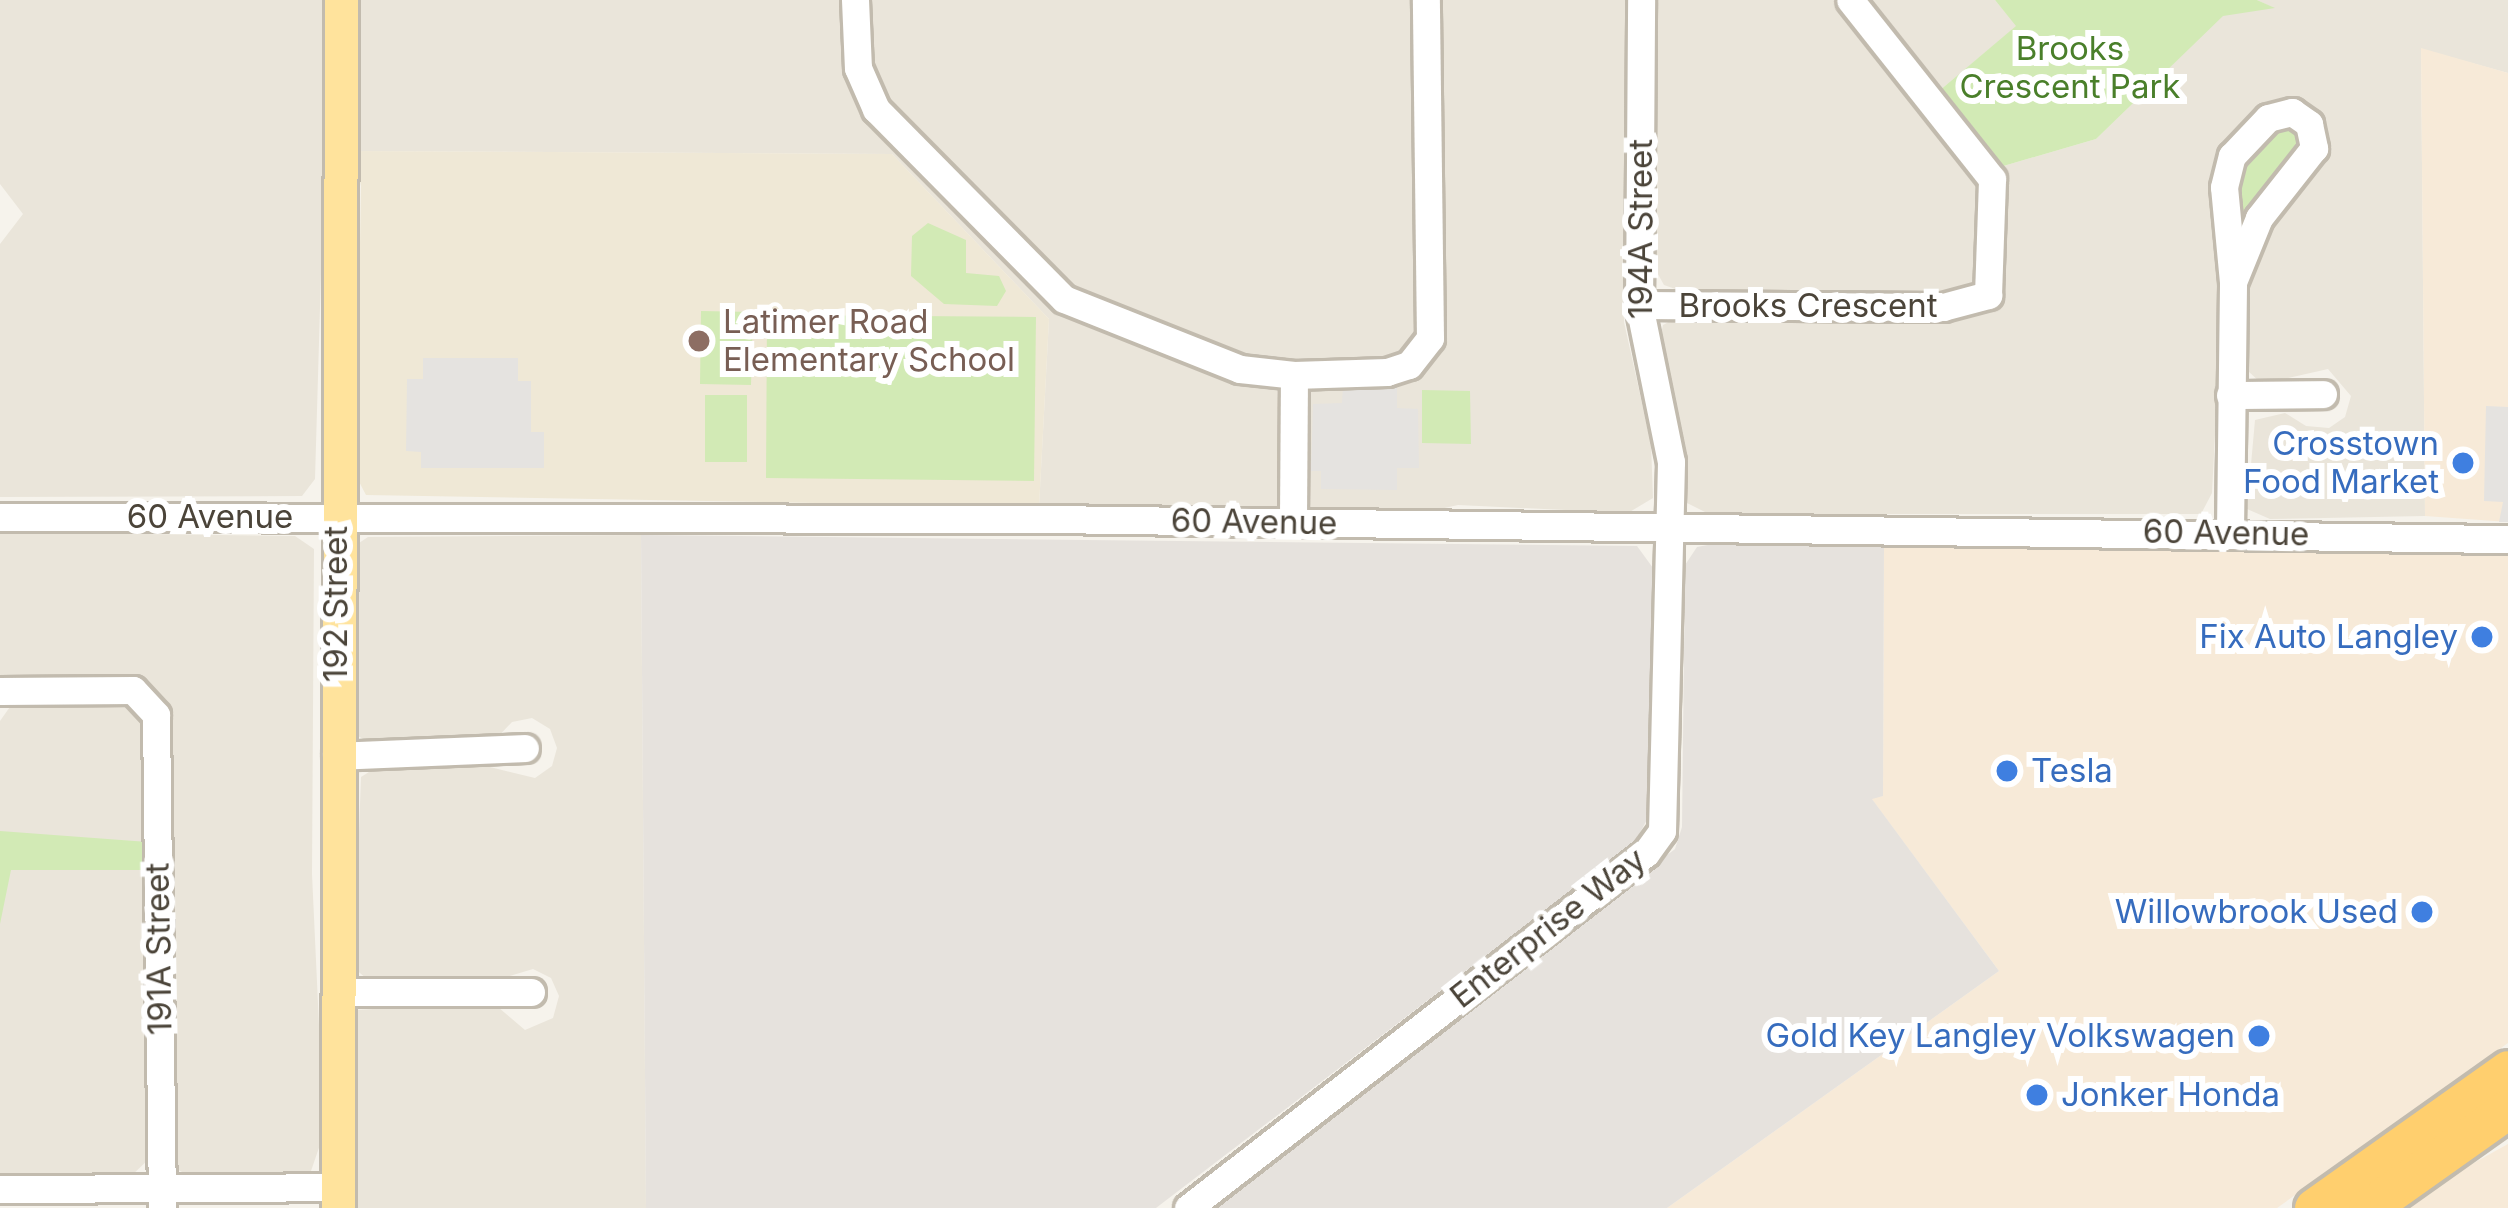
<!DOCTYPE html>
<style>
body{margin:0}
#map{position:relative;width:2508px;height:1208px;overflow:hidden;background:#f6f3ec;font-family:Inter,sans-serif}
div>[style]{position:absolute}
.residential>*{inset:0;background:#eae5da}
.commercial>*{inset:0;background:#f7ead8}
.industrial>*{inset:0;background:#e6e2dd}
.education>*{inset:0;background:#efe8d6}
.green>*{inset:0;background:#d2eab5}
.parking>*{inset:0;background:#e5e3e0}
.roads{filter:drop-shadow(3px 0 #c2bbae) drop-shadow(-3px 0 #c2bbae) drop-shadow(0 3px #c2bbae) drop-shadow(0 -3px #c2bbae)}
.minor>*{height:27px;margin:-13.5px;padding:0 13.5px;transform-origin:13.5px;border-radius:13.5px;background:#fff}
.major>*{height:33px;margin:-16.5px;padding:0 16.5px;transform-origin:16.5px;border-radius:16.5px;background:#ffe39c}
.highway>*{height:39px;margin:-19.5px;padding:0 19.5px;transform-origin:19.5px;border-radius:19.5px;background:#ffcf6e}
.dots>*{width:33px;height:33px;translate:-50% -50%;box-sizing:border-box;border:6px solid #fff;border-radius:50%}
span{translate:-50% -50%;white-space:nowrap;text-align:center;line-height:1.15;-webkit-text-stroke:12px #fff;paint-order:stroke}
.park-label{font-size:33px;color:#4a7f2a}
.street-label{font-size:33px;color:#4b4439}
.education-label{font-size:33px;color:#785e54}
.left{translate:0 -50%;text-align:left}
.shop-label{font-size:33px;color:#366cbe}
.right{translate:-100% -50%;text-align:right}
</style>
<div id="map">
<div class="residential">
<i style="clip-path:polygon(0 0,329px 0,315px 479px,302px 496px,0 497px,0 244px,23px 214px,0 184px)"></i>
<i style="clip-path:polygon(352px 0,1626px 0,1624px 322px,1651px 444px,1653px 498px,1628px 513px,1458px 505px,1431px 511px,1039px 507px,1049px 319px,892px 154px,354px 151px,361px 136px,361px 25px)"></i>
<i style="clip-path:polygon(1655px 0,1834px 0,1980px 180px,1978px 283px,1956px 292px,1684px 292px,1664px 285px,1654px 267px)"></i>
<i style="clip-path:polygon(1863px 0,1995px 0,2017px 26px,1939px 91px)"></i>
<i style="clip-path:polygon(2257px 0,2508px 0,2508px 73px,2421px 49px,2425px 516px,2270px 519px,2247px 509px,2255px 420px,2285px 413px,2306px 426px,2329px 428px,2345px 417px,2351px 396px,2328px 369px,2262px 384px,2248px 371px,2247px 298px,2263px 225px,2218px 161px,2212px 229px,2222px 300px,2212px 493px,2201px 514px,1709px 514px,1687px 503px,1658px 347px,1663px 325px,1680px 316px,1985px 313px,2005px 287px,2000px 167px,2096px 139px,2223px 15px,2272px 7px)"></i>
<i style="clip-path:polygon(0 532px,295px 536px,314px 549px,312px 874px,324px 1133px,311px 1171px,189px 1176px,175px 1168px,160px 702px,146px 685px,0 679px)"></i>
<i style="clip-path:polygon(641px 535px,646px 1208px,352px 1208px,356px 1010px,492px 1002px,525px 1030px,553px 1018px,559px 996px,551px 978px,533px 969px,500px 979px,367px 979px,354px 968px,361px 777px,377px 767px,490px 767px,535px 778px,552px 766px,557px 748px,550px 729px,532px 718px,512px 722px,493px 742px,370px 743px,358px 736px,353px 547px,368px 537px)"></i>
<i style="clip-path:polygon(128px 698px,145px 710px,150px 1158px,130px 1177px,0 1178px,0 721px,12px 704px)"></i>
</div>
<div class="commercial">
<i style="clip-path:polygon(2421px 48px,2508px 73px,2508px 522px,2425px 516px)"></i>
<i style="clip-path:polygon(1884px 546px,2508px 555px,2508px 1043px,2277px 1208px,1667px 1208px,1999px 971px,1871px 798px,1883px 796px)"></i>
<i style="clip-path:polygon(2508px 1144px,2508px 1208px,2399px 1208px,2423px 1191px)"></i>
</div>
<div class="industrial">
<i style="clip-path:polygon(641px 535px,1637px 546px,1653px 568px,1650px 814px,1635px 842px,1156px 1208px,646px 1208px)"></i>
<i style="clip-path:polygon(1713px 544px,1884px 546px,1883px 796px,1872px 799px,1999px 971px,1667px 1208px,1207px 1208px,1675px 849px,1682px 827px,1685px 565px,1697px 547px)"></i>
</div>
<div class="education">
<i style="clip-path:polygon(354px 151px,892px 154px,1049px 319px,1039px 507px,366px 495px,356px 476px,361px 186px)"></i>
</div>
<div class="green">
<i style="clip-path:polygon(1995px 0,2257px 0,2275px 8px,2223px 16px,2096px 139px,2000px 167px,1939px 91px,2016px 26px)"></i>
<i style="clip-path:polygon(2274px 125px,2300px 126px,2307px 140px,2238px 248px,2235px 180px)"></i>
<i style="clip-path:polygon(928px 223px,966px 240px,966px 273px,999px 276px,1006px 291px,997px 306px,944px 304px,911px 276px,912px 236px)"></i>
<i style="clip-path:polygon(701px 311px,753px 312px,751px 385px,700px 384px)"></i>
<i style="clip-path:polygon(767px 315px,1036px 317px,1034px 481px,766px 478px)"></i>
<i style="clip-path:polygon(1422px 390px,1470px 391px,1471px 444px,1422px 443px)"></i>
<i style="clip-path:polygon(705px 395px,747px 395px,747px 462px,705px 462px)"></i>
<i style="clip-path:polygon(0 831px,148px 842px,148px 870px,11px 870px,0 924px)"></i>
</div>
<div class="parking">
<i style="clip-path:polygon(423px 358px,518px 358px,518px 381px,531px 381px,531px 432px,544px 432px,544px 468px,421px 468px,421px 452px,406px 451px,407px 379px,423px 379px)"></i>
<i style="clip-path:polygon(1397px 386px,1397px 408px,1418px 409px,1419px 468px,1397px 468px,1397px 490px,1321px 489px,1321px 471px,1311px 471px,1313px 404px,1342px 403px,1343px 387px)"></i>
<i style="clip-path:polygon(2486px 406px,2508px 407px,2508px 522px,2499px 522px,2503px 502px,2484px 501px)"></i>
</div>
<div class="roads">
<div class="minor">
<i style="left:855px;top:0;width:68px;rotate:87.5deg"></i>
<i style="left:858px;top:68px;width:45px;rotate:66.3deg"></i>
<i style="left:876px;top:109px;width:267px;rotate:45.3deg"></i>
<i style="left:1064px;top:299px;width:189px;rotate:21.7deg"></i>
<i style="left:1240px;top:369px;width:54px;rotate:6.3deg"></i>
<i style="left:1294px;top:375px;width:147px;rotate:90.4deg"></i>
<i style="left:1639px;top:305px;width:304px;rotate:0.4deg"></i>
<i style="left:1943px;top:307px;width:47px;rotate:-14.9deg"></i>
<i style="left:1988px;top:295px;width:116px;rotate:-88deg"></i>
<i style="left:1992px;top:179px;width:228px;rotate:-128.4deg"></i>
<i style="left:1294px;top:375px;width:93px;rotate:-1.8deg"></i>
<i style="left:1387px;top:372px;width:23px;rotate:-18deg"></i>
<i style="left:1409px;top:365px;width:34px;rotate:-52deg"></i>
<i style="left:1430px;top:338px;width:338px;rotate:-90.7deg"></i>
<i style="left:2230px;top:395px;width:93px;rotate:-0.6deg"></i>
<i style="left:0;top:517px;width:1049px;rotate:0.11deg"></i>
<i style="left:1049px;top:519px;width:1459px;rotate:0.79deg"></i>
<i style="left:2230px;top:531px;width:249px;rotate:-89.3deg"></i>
<i style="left:2233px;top:282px;width:95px;rotate:-95.4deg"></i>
<i style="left:2224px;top:187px;width:32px;rotate:-76deg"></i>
<i style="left:2232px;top:156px;width:52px;rotate:-46.5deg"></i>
<i style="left:2268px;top:118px;width:25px;rotate:-14deg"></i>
<i style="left:2292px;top:112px;width:21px;rotate:35deg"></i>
<i style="left:2309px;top:124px;width:25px;rotate:78deg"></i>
<i style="left:2314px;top:148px;width:89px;rotate:128.2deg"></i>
<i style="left:2259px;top:218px;width:69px;rotate:112.1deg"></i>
<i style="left:0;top:691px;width:133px;rotate:-0.4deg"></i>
<i style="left:133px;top:690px;width:34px;rotate:47deg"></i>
<i style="left:156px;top:715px;width:493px;rotate:89.3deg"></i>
<i style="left:336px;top:756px;width:189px;rotate:-2.4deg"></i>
<i style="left:337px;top:992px;width:194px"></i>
<i style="left:0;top:1189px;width:338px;rotate:-0.3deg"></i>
<i style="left:1188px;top:1208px;width:579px;rotate:-37.78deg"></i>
<i style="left:1646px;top:853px;width:27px;rotate:-54deg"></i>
<i style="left:1662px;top:831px;width:369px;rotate:-88.6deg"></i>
<i style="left:1671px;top:462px;width:160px;rotate:-101.5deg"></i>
<i style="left:1639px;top:305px;width:305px;rotate:-89.6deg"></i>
</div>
<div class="major">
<i style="left:338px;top:1208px;width:1208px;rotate:-89.86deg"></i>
</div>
<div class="highway">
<i style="left:2314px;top:1208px;width:238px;rotate:-35.4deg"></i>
<i style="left:2368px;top:1208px;width:171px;rotate:-35.3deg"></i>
</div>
</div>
<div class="dots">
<i style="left:699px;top:341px;background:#8d6e63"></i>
<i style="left:2463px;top:463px;background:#3f7fe0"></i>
<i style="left:2482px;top:637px;background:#3f7fe0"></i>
<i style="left:2007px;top:771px;background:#3f7fe0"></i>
<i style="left:2422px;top:912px;background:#3f7fe0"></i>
<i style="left:2259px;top:1036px;background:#3f7fe0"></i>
<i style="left:2037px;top:1095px;background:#3f7fe0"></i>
</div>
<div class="park-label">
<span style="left:2070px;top:68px">Brooks<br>Crescent Park</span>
</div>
<div class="street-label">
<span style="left:1641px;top:229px;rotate:-90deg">194A Street</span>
<span style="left:1808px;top:306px">Brooks Crescent</span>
<span style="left:210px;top:517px">60 Avenue</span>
<span style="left:1254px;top:522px;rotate:1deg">60 Avenue</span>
<span style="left:2226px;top:533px;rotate:1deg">60 Avenue</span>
<span style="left:336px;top:604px;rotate:-90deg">192 Street</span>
<span style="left:1548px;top:928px;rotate:-38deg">Enterprise Way</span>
<span style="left:159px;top:949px;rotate:-91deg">191A Street</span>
</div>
<div class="education-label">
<span class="left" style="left:723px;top:341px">Latimer Road<br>Elementary School</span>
</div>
<div class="shop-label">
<span class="right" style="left:2439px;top:463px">Crosstown<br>Food Market</span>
<span class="right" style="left:2458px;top:637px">Fix Auto Langley</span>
<span class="left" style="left:2031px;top:771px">Tesla</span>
<span class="right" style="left:2398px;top:912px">Willowbrook Used</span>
<span class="right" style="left:2235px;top:1036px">Gold Key Langley Volkswagen</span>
<span class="left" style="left:2061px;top:1095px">Jonker Honda</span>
</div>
</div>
